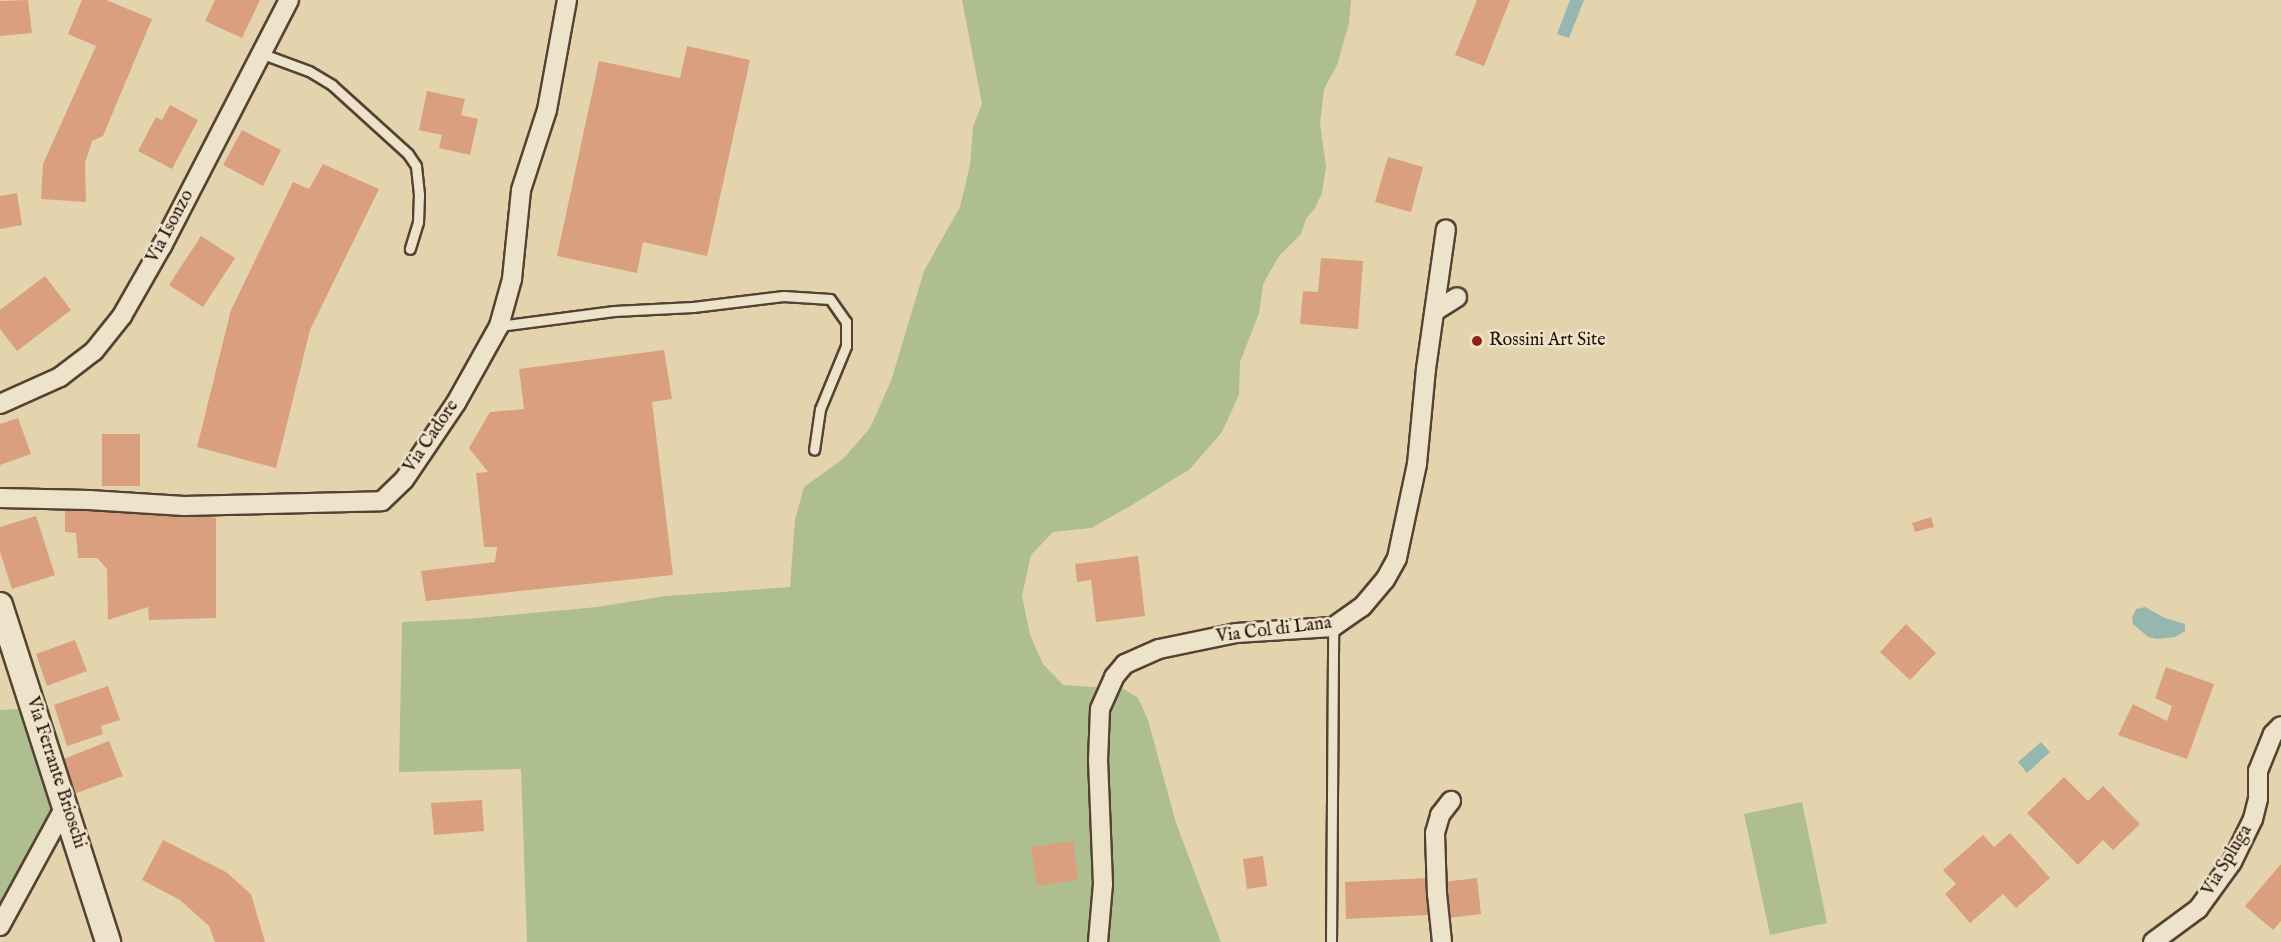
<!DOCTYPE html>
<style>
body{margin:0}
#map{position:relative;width:2281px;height:942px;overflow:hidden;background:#e4d4ae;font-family:"IM FELL English",serif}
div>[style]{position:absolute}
.green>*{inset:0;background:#aebe8f}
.water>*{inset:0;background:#96b7b0}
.building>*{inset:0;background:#da9f7e}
.roads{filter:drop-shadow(2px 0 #564233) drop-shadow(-2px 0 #564233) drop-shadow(0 2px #564233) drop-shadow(0 -2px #564233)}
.lane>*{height:9px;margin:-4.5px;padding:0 4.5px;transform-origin:4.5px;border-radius:4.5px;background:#ede3ca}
.street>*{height:18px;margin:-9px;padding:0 9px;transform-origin:9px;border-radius:9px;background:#ede3ca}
.secondary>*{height:24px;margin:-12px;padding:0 12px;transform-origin:12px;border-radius:12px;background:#ede3ca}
.dots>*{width:16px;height:16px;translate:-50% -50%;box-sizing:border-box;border:3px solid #ede3ca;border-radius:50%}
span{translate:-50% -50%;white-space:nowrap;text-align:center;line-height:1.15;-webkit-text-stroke:5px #ede3ca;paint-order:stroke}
.street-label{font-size:18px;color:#26110a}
.poi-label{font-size:18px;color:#26110a}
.left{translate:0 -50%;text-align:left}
</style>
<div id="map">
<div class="green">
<i style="clip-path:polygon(962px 0,1351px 0,1349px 23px,1337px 65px,1324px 89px,1320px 123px,1326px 167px,1322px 193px,1315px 208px,1306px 219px,1301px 234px,1279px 256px,1263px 284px,1259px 313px,1240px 362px,1239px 395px,1222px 432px,1190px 469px,1132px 505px,1091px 528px,1053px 532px,1031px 555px,1022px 596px,1030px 635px,1043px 664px,1063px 685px,1124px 689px,1138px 698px,1148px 720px,1176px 823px,1221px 942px,527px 942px,521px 769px,399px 772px,402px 622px,466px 619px,597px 607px,666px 596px,790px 587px,795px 520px,804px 487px,843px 459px,870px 428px,891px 381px,924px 271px,960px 207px,970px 165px,973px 127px,982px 104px)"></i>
<i style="clip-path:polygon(35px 708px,66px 805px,0 926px,0 710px)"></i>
<i style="clip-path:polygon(1802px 802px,1827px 923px,1770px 935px,1744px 814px)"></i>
</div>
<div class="water">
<i style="clip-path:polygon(1570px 0,1584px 0,1569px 38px,1557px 34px)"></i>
<i style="clip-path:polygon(2145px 607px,2165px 618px,2185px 624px,2185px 631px,2175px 637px,2157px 639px,2148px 637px,2133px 624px,2132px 618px,2136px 609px)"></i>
<i style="clip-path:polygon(2041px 742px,2050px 752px,2027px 773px,2018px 762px)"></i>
</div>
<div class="building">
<i style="clip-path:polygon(28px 0,32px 33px,0 36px,0 1px)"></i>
<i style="clip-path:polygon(82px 0,106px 0,152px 19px,103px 136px,92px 141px,85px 163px,86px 202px,41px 199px,43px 164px,96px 46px,68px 34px)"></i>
<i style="clip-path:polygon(215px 0,260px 0,242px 38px,205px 21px)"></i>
<i style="clip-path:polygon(1477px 0,1510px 0,1484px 66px,1455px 55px)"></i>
<i style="clip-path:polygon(687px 46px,750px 60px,707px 256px,643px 242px,637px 273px,557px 256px,599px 61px,680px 78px)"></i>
<i style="clip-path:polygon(427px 91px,465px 99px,461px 115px,478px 119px,470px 155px,439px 148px,442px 135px,419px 130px)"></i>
<i style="clip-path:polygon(170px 105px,198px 120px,172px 169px,138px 151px,156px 117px,162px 120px)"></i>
<i style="clip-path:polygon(242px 130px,281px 150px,263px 186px,223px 165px)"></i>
<i style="clip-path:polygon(1388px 157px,1423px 167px,1411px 212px,1375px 202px)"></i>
<i style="clip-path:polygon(323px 164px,379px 189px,310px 330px,276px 468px,197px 447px,231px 310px,293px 182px,309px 189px)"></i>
<i style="clip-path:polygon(17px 193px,22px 225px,0 229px,0 196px)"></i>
<i style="clip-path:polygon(201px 236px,235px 258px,203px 307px,169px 285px)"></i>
<i style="clip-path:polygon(1321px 258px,1363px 261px,1358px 329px,1300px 324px,1303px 291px,1318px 292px)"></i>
<i style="clip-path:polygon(45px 276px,71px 310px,17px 351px,0 329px,0 310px)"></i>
<i style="clip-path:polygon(664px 350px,672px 399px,652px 402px,673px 575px,426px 601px,421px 571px,495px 562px,497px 547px,484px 547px,476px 473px,488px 472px,469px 448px,490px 412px,524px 409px,519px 369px)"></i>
<i style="clip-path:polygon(18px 418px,31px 454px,0 465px,0 424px)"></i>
<i style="clip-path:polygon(102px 434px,140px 434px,140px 486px,102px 486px)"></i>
<i style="clip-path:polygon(65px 510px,179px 512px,216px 518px,216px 618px,149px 620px,148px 607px,108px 620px,107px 569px,97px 558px,78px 558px,76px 533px,65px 532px)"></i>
<i style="clip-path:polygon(36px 516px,55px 575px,12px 589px,0 552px,0 527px)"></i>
<i style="clip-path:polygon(1931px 517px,1934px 527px,1915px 532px,1912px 523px)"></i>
<i style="clip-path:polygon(1138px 556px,1145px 616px,1096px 622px,1091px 580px,1077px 582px,1075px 564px)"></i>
<i style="clip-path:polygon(1906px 624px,1936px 653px,1910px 680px,1880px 652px)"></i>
<i style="clip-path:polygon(75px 640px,87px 671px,47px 686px,36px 654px)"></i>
<i style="clip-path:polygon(2166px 667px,2214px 684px,2187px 759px,2118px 735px,2133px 704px,2167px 721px,2172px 706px,2155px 698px)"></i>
<i style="clip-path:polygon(108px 686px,120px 720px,101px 726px,103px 734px,67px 746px,54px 705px)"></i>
<i style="clip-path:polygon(109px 741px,123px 776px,74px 794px,61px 760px)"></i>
<i style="clip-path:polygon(2064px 777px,2088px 801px,2103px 786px,2140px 824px,2113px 850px,2103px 840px,2078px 865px,2027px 813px)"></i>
<i style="clip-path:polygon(482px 800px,484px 831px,434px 835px,431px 803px)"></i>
<i style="clip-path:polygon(2010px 833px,2050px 878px,2016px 908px,2003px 894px,1970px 923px,1945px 894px,1956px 884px,1943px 870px,1983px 835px,1994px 847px)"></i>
<i style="clip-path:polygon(163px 840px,226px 872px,251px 894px,265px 942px,215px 942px,209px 926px,180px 900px,142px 880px)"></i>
<i style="clip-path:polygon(1073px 841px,1078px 880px,1037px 886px,1031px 847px)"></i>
<i style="clip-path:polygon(1263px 856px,1267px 886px,1247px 889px,1243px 859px)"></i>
<i style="clip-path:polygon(2281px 864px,2281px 921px,2273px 930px,2245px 906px)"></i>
<i style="clip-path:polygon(1428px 878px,1429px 915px,1346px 919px,1345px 882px)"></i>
<i style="clip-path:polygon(1477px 878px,1481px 914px,1448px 918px,1443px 882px)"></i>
</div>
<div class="roads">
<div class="lane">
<i style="left:260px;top:53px;width:52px;rotate:20.2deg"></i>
<i style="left:309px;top:71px;width:27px;rotate:31deg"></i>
<i style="left:332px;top:85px;width:103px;rotate:42.2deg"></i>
<i style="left:408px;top:154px;width:14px;rotate:56deg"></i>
<i style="left:416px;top:166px;width:28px;rotate:84deg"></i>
<i style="left:419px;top:194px;width:28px;rotate:92deg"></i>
<i style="left:418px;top:222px;width:28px;rotate:107deg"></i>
<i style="left:499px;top:326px;width:116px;rotate:-7.4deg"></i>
<i style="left:614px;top:311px;width:79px;rotate:-2.9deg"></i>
<i style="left:693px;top:307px;width:91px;rotate:-7deg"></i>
<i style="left:783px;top:296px;width:47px;rotate:3.7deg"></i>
<i style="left:830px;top:299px;width:28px;rotate:55deg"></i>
<i style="left:846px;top:322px;width:24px;rotate:90deg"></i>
<i style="left:846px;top:346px;width:68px;rotate:112.4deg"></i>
<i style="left:820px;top:409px;width:41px;rotate:98.3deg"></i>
<i style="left:1331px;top:942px;width:315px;rotate:-89.6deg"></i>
</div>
<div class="street">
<i style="left:1435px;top:311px;width:26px;rotate:-32deg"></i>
<i style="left:0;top:404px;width:66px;rotate:-24.2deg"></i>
<i style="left:60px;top:377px;width:43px;rotate:-37.4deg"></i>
<i style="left:94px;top:351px;width:45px;rotate:-51.3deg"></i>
<i style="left:122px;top:316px;width:81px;rotate:-60.3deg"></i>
<i style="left:162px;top:246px;width:277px;rotate:-62.7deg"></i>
<i style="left:0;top:498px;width:89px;rotate:1.3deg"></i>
<i style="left:89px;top:500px;width:95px;rotate:3.6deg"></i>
<i style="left:184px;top:506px;width:198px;rotate:-1.4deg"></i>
<i style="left:382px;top:501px;width:30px;rotate:-44deg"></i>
<i style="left:404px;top:480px;width:93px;rotate:-56deg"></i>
<i style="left:456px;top:403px;width:88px;rotate:-60.8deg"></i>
<i style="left:499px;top:326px;width:49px;rotate:-74.5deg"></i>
<i style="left:512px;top:279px;width:89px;rotate:-84.2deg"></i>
<i style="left:521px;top:190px;width:84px;rotate:-72deg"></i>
<i style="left:547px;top:110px;width:112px;rotate:-79.7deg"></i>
<i style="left:0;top:926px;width:138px;rotate:-61.4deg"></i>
<i style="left:1098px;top:942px;width:58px;rotate:-85.1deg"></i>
<i style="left:1103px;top:884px;width:123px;rotate:-92.3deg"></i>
<i style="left:1098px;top:761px;width:52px;rotate:-87.8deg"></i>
<i style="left:1100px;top:709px;width:35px;rotate:-66deg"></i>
<i style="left:1114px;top:677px;width:17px;rotate:-50deg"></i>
<i style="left:1125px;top:664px;width:37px;rotate:-24deg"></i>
<i style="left:1159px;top:649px;width:79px;rotate:-11.7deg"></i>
<i style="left:1236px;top:633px;width:97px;rotate:-3.5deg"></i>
<i style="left:1333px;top:627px;width:35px;rotate:-35deg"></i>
<i style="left:1362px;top:607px;width:35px;rotate:-50deg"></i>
<i style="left:1385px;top:580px;width:25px;rotate:-61deg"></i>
<i style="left:1397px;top:558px;width:96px;rotate:-78deg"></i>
<i style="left:1417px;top:464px;width:95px;rotate:-84.6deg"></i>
<i style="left:1426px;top:369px;width:141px;rotate:-81.9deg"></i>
<i style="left:1442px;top:942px;width:48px;rotate:-95.9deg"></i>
<i style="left:1437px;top:894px;width:61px;rotate:-91.9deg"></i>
<i style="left:1435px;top:833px;width:19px;rotate:-74deg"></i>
<i style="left:1440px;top:815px;width:18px;rotate:-52deg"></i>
<i style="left:2153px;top:942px;width:56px;rotate:-36.3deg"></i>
<i style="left:2198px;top:909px;width:58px;rotate:-54.1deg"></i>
<i style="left:2232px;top:862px;width:48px;rotate:-64deg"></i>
<i style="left:2253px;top:819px;width:21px;rotate:-76deg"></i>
<i style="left:2258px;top:799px;width:28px;rotate:-90deg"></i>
<i style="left:2258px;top:771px;width:40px;rotate:-68deg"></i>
<i style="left:2273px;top:734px;width:11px;rotate:-45deg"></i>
</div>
<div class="secondary">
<i style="left:0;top:605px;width:354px;rotate:72.2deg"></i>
</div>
</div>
<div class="dots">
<i style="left:1477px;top:341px;background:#8f2418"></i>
</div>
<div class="street-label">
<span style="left:171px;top:227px;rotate:-62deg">Via Isonzo</span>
<span style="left:432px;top:437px;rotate:-56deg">Via Cadore</span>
<span style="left:1274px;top:631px;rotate:-7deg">Via Col di Lana</span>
<span style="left:55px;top:773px;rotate:72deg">Via Ferrante Brioschi</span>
<span style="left:2228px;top:861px;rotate:-59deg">Via Spluga</span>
</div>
<div class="poi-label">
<span class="left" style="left:1489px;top:341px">Rossini Art Site</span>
</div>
</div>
